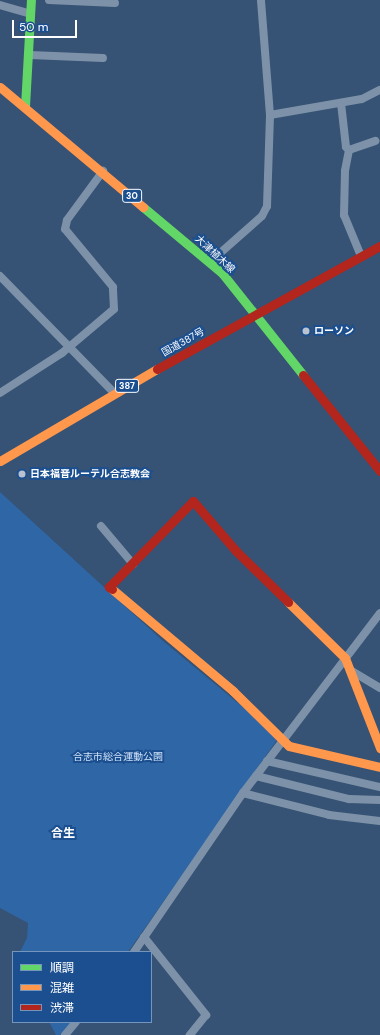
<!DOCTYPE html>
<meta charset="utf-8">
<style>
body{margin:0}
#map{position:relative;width:380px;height:1035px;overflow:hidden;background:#365274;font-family:"DM Sans","Noto Sans JP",sans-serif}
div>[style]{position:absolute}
.green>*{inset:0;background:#2f66a5}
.street>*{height:8px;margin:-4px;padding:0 4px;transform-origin:4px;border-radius:4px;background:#7d92a8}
.fast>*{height:9px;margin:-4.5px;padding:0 4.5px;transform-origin:4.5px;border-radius:4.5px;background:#63d668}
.slow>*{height:9px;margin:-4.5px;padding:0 4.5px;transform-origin:4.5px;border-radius:4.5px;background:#ff974d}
.jam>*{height:9px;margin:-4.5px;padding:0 4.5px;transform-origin:4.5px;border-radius:4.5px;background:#b3261e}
.dots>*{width:11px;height:11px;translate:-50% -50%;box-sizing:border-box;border:2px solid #1b4f8f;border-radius:50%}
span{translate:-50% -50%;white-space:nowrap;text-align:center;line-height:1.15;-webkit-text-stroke:4px #1b4f8f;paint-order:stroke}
.shield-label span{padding:1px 3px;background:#1b4f8f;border:1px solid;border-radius:3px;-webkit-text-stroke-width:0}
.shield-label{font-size:9px;color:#fff;font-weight:700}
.street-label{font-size:10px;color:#fff}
.poi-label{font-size:10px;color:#fff;font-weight:700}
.left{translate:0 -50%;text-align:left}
.park-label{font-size:10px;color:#cfe3fa}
.quarter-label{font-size:12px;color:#fff;font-weight:700}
.legend{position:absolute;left:12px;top:951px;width:140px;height:72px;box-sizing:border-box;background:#1b4f8f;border:1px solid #7695bc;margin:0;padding:5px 7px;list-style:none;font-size:12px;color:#fff}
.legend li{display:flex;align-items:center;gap:8px;height:20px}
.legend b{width:20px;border:1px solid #7695bc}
.scale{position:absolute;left:12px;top:20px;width:65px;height:18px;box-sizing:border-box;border:2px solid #fff;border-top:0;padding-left:5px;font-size:12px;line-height:14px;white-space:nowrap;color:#fff;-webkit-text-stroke:3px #1b4f8f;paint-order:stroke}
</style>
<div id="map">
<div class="green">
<i style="clip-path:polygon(0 492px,163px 641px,279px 737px,128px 952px,20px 952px,27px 938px,28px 923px,0 908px)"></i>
<i style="clip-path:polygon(49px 1022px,72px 1022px,60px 1035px,56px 1035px)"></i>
</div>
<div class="street">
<i style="left:49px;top:0;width:66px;rotate:2.6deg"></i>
<i style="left:0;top:5px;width:32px;rotate:16deg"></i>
<i style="left:30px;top:55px;width:73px;rotate:2.4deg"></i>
<i style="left:341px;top:103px;width:44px;rotate:83.5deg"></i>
<i style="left:346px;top:147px;width:4px;rotate:45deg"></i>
<i style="left:349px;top:150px;width:21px;rotate:101deg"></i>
<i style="left:345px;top:171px;width:44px;rotate:91.3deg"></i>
<i style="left:344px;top:215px;width:44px;rotate:67.5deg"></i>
<i style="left:270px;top:115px;width:93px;rotate:-9.9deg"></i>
<i style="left:362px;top:99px;width:20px;rotate:-27deg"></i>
<i style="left:349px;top:150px;width:28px;rotate:-19deg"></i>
<i style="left:210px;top:262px;width:69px;rotate:-41.5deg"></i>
<i style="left:262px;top:216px;width:11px;rotate:-63deg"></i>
<i style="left:267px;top:206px;width:91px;rotate:-88.1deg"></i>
<i style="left:270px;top:115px;width:115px;rotate:-94.5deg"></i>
<i style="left:0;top:276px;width:163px;rotate:45.7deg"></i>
<i style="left:0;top:393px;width:74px;rotate:-32.8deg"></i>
<i style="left:62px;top:353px;width:68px;rotate:-40.2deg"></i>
<i style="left:114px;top:309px;width:22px;rotate:-93deg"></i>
<i style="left:113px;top:287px;width:75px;rotate:-129.6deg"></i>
<i style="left:65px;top:229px;width:9px;rotate:-77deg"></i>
<i style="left:67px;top:220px;width:61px;rotate:-53.7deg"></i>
<i style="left:101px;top:526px;width:50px;rotate:49.9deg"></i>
<i style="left:350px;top:670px;width:35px;rotate:31deg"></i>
<i style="left:267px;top:761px;width:116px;rotate:13deg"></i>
<i style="left:256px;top:776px;width:96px;rotate:13.9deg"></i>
<i style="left:349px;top:799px;width:31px;rotate:2deg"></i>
<i style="left:243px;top:793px;width:89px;rotate:14.3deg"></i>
<i style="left:329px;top:815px;width:51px;rotate:6.7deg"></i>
<i style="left:144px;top:937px;width:100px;rotate:51.5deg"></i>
<i style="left:206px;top:1015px;width:26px;rotate:129deg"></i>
<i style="left:134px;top:952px;width:193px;rotate:-55.6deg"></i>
<i style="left:243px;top:793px;width:226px;rotate:-52.7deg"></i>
<i style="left:65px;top:1035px;width:17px;rotate:-50deg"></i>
</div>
<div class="fast">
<i style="left:25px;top:106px;width:106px;rotate:-86.8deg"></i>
<i style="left:143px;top:207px;width:103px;rotate:39.9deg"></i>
<i style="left:222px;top:273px;width:130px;rotate:51.5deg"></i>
</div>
<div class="slow">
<i style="left:0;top:87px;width:187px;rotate:40deg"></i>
<i style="left:0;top:461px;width:182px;rotate:-30.4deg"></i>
<i style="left:112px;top:589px;width:158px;rotate:40.1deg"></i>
<i style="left:233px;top:691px;width:78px;rotate:44.5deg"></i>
<i style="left:289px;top:746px;width:93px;rotate:13deg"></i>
<i style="left:288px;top:602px;width:80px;rotate:44.5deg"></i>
<i style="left:345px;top:658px;width:97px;rotate:68.7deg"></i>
</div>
<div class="jam">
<i style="left:157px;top:369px;width:255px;rotate:-28.9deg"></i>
<i style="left:303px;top:375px;width:123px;rotate:51.3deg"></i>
<i style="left:112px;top:589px;width:4px;rotate:-146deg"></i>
<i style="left:109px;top:587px;width:120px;rotate:-45.7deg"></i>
<i style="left:193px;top:501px;width:66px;rotate:49.3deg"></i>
<i style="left:236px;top:551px;width:73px;rotate:44.4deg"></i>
</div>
<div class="dots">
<i style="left:306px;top:331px;background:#b9c2ce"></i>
<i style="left:22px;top:474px;background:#b9c2ce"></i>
</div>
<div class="shield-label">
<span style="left:132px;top:196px">30</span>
<span style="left:127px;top:386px">387</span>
</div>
<div class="street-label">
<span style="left:215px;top:254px;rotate:43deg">大津植木線</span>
<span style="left:183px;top:342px;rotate:-29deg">国道387号</span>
</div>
<div class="poi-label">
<span class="left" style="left:314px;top:331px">ローソン</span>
<span class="left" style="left:30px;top:474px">日本福音ルーテル合志教会</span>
</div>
<div class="park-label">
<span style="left:118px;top:757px">合志市総合運動公園</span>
</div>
<div class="quarter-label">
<span style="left:63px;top:834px">合生</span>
</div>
<ul class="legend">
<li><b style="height:5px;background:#63d668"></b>順調</li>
<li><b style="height:5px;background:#ff974d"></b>混雑</li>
<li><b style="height:5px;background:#b3261e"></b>渋滞</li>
</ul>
<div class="scale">50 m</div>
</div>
